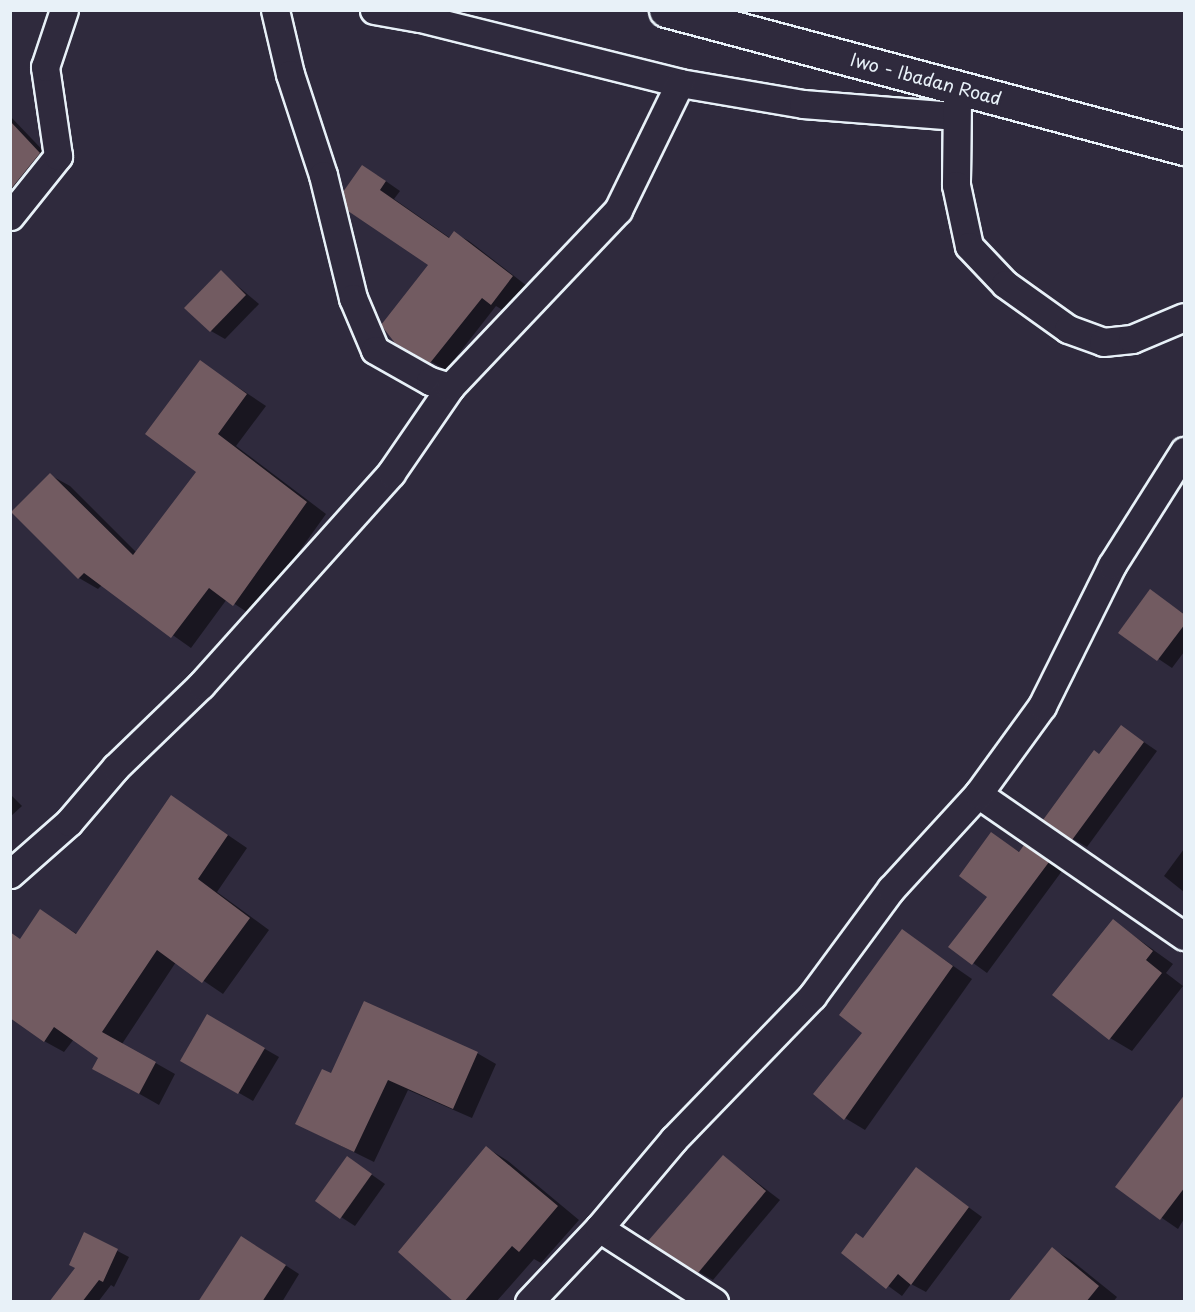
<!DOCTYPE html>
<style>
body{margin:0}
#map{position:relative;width:1195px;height:1312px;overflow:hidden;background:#2f2a3d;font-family:"Playpen Sans",sans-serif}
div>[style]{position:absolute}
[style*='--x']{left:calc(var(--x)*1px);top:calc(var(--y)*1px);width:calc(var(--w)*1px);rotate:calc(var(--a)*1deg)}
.shadow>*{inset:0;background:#0007}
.building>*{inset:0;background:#725b61}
.roads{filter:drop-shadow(2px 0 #e8f1f8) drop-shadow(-2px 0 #e8f1f8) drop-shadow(0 2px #e8f1f8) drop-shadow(0 -2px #e8f1f8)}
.street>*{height:27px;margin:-13.5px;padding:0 13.5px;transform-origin:13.5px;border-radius:13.5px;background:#2f2a3d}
.primary>*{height:33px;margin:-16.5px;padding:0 16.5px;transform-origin:16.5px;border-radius:16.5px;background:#2f2a3d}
span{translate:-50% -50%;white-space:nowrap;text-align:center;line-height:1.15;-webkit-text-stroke:4.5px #2f2a3d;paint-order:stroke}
.street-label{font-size:18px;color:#e8f1f8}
.frame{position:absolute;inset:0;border:12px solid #e8f1f8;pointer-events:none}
</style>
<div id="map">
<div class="shadow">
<i style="clip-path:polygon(10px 116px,53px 161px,10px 202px)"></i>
<i style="clip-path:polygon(377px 175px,400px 191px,394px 199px,450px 238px,454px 233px,469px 241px,527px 286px,506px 312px,496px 306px,446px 370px,396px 342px,431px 265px,349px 210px)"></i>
<i style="clip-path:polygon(221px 272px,259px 304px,225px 339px,211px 331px)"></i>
<i style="clip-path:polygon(200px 362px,266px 406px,236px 446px,326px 514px,253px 616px,227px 599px,191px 648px,102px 585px,98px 589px,79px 578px,50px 475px,70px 486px,137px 553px,198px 471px)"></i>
<i style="clip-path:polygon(1150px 591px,1184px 614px,1184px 652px,1172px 668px,1120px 633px)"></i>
<i style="clip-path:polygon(1122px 727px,1157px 751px,1087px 847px,1073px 839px,1100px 755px)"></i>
<i style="clip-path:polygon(10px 794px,22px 806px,10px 817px)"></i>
<i style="clip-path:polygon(172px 797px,247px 848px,217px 892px,269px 930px,223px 994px,176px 962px,122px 1044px,175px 1074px,159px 1105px,115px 1080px,100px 1058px,74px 1039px,64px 1052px,44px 1041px,10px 933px,21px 940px,40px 911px,77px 934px)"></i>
<i style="clip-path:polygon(991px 834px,1021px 853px,1039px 855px,1062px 871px,987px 973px,951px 947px,989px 897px)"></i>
<i style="clip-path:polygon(1184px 849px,1184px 892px,1164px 876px)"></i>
<i style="clip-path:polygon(1113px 921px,1173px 964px,1166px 973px,1183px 986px,1132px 1051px,1110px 1038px)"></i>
<i style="clip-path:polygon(903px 931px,972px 979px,865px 1130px,845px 1118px,865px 1032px)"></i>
<i style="clip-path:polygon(207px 1016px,279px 1057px,253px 1101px,182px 1060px)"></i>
<i style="clip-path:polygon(477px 1053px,496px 1064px,472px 1118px,408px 1090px,374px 1162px,297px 1124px,332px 1076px)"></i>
<i style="clip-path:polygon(1184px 1112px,1184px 1219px,1178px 1229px,1117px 1187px)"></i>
<i style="clip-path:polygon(487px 1148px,508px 1161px,579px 1220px,541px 1263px,534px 1259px,496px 1302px,456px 1302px)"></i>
<i style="clip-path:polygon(724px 1157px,780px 1200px,713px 1280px,699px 1272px)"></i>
<i style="clip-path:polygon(348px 1158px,385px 1184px,355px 1226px,341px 1217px)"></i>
<i style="clip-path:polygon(916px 1169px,982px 1217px,926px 1292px,911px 1284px,902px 1296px,843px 1253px,864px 1239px)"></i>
<i style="clip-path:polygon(85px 1234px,129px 1257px,114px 1287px,111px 1285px,98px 1302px,53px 1302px,77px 1268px)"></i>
<i style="clip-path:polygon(256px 1246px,299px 1274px,282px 1302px,210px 1302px)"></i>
<i style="clip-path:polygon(1052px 1249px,1071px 1260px,1117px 1297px,1113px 1302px,1010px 1302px)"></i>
</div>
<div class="building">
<i style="clip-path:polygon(10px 121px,40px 153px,10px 190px)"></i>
<i style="clip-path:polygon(362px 165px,386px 181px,380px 190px,449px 238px,454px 231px,513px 276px,491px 305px,482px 298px,430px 363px,395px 343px,381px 325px,428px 265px,348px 211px,343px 192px)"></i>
<i style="clip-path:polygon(221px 270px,246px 295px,210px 332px,184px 308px)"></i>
<i style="clip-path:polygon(200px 360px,247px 394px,218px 434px,307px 502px,233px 606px,209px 588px,171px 638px,84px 573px,78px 579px,11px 512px,50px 473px,133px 555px,196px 472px,145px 434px)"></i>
<i style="clip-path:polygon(1150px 589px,1185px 615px,1185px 624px,1157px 661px,1118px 633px)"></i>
<i style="clip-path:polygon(1121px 725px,1144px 742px,1072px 840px,1043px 820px,1094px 750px,1099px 754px)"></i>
<i style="clip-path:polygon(171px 795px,228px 835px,198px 879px,250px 918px,202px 983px,157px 950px,102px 1032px,156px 1062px,139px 1094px,92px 1069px,98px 1058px,54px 1027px,44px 1042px,10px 1018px,10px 932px,20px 939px,40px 909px,76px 934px)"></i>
<i style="clip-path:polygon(991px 832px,1019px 852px,1024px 845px,1049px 862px,972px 965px,948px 947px,987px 897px,959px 876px)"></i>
<i style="clip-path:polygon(1113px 919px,1153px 951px,1146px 960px,1162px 973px,1109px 1040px,1052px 995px)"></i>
<i style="clip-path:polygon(902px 929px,953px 966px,844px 1120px,813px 1094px,862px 1033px,839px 1015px)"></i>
<i style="clip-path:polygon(364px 1001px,478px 1052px,453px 1109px,388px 1080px,354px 1152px,295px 1124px,322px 1069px,331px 1073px)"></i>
<i style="clip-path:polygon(207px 1014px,265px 1048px,238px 1094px,180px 1061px)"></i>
<i style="clip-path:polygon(1185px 1094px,1185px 1187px,1160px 1220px,1115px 1187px)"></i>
<i style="clip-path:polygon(486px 1146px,558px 1206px,519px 1252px,512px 1246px,464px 1302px,454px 1302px,398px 1252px)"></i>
<i style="clip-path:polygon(723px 1155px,766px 1191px,698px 1273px,648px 1241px)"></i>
<i style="clip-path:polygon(347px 1156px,372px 1174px,340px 1219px,315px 1201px)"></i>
<i style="clip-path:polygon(916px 1167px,969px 1207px,911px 1285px,898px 1274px,886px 1289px,841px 1253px,856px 1233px,863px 1238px)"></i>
<i style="clip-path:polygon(84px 1232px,118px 1249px,103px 1282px,99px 1280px,82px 1302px,49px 1302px,75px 1268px,69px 1265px)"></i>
<i style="clip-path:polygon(241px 1236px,286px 1265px,262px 1302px,198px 1302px)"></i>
<i style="clip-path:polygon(1052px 1247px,1099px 1286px,1086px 1302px,1008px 1302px)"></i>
</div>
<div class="roads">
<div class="street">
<i style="--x:275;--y:10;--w:66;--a:76.8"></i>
<i style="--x:290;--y:74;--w:106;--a:71.9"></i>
<i style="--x:323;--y:175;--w:127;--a:76.3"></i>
<i style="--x:353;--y:298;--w:56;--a:67.1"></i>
<i style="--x:375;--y:350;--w:63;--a:29.4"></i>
<i style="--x:430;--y:381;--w:21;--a:17"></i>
<i style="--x:374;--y:10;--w:47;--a:9.9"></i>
<i style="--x:420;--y:18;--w:268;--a:14"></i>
<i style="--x:680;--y:83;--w:125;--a:9.7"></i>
<i style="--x:803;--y:104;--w:151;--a:4.5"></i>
<i style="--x:957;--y:100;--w:85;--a:90.7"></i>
<i style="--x:956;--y:185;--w:62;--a:78"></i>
<i style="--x:969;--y:246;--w:52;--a:46.5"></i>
<i style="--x:1005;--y:284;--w:77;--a:35.5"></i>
<i style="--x:1068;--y:329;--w:37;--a:20"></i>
<i style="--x:1103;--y:342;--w:29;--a:-6"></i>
<i style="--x:1132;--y:339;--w:56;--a:-22.9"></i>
<i style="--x:10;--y:216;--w:77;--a:-51.3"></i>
<i style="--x:58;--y:156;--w:90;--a:-98.3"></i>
<i style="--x:45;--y:67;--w:60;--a:-71.6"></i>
<i style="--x:978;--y:794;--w:250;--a:34.6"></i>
<i style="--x:10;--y:874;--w:79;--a:-41.4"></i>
<i style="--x:69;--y:822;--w:72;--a:-49.5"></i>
<i style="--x:116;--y:767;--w:118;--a:-44"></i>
<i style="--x:201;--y:685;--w:285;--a:-48.1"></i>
<i style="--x:391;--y:473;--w:104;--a:-55.5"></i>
<i style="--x:450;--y:387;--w:244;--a:-46.5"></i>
<i style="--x:618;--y:210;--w:141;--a:-64"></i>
<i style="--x:599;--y:1228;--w:137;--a:32.8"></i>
<i style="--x:529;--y:1302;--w:102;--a:-46.6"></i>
<i style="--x:599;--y:1228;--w:116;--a:-49.9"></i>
<i style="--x:674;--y:1139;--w:199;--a:-46"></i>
<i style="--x:812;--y:996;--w:133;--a:-53.6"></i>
<i style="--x:891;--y:889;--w:129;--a:-47.5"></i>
<i style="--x:978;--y:794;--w:109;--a:-54"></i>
<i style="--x:1042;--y:706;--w:157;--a:-63.6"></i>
<i style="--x:1112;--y:565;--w:135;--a:-57.7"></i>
</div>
<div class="primary">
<i style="--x:666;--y:10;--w:536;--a:14.92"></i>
</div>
</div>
<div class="street-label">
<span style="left:926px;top:79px;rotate:15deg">Iwo - Ibadan Road</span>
</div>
<div class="frame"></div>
</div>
